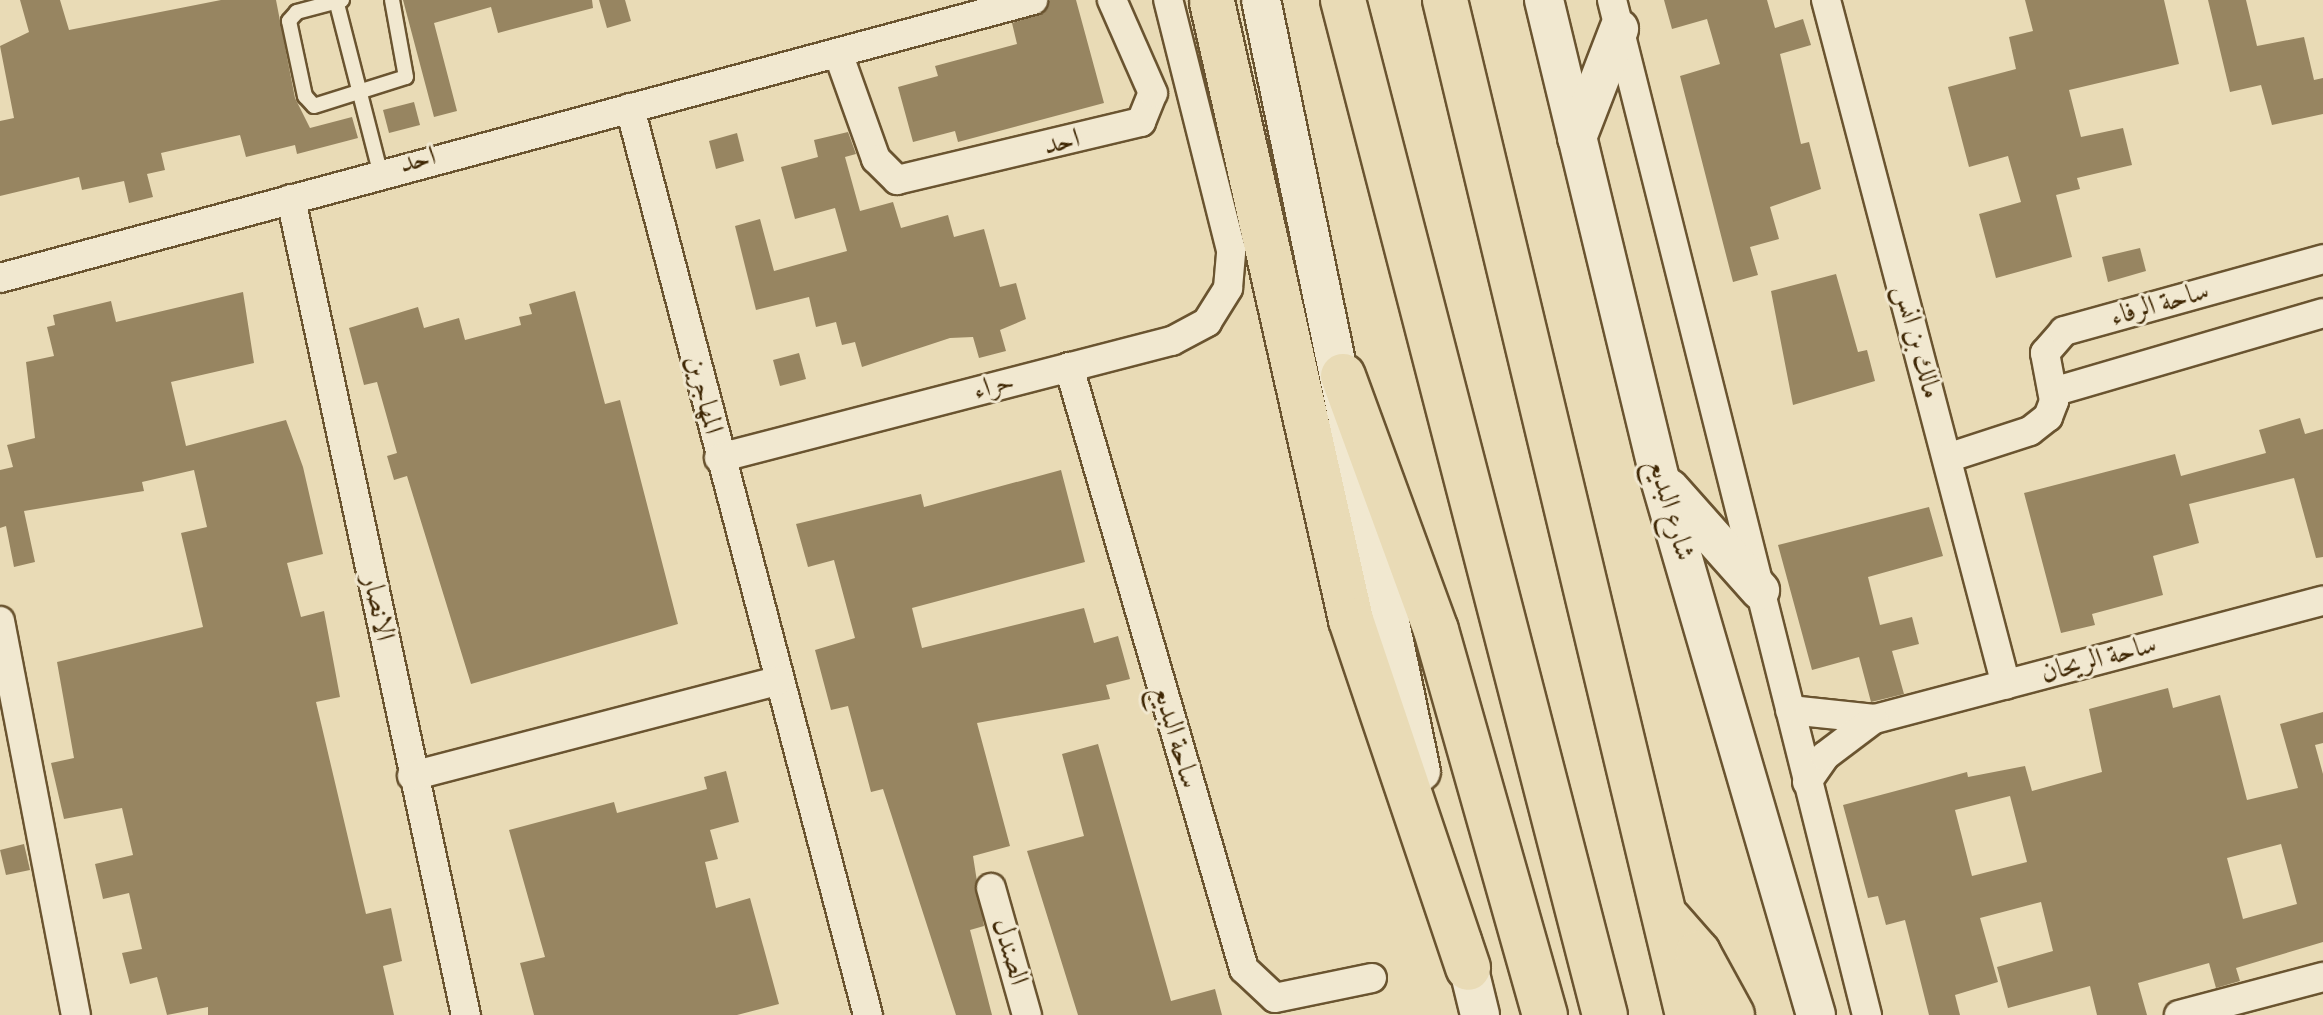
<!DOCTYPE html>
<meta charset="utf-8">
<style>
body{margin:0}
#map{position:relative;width:2323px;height:1015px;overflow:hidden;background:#e9dbb6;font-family:Vollkorn,Amiri,serif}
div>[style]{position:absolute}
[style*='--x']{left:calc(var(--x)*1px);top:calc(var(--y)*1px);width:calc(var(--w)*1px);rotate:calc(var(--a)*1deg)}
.building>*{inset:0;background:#978561}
.roads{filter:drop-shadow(2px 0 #6a5430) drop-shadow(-2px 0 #6a5430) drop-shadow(0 2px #6a5430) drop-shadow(0 -2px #6a5430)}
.lane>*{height:14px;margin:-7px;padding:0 7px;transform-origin:7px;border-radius:7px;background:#f1e8d0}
.street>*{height:28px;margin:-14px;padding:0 14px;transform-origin:14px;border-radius:14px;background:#f1e8d0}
.secondary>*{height:38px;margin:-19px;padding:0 19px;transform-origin:19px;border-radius:19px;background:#f1e8d0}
.highway>*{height:44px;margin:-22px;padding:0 22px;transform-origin:22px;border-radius:22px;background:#e9dbb6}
span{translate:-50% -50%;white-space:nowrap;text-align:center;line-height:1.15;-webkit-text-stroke:6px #f1e8d0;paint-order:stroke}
.street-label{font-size:28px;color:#3f2704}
</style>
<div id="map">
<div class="building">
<i style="clip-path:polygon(20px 0,60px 0,69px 30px,221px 0,276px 0,295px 98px,310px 128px,352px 117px,358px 138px,297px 154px,295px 145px,246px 157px,240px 135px,161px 153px,165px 170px,147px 174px,153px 197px,129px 203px,124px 181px,82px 190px,79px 177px,0 196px,0 121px,14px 118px,0 46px,29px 32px)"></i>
<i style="clip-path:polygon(403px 0,592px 0,593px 8px,498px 33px,491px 7px,434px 23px,457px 111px,434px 117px)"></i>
<i style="clip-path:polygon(599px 0,625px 0,631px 21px,607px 28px)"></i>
<i style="clip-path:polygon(1050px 0,1076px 0,1104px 103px,958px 142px,955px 131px,913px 142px,898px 87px,938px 76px,935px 66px,1017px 44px,1012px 23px,1044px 12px)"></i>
<i style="clip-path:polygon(1664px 0,1767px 0,1775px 28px,1803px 19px,1811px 45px,1780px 54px,1801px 144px,1809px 142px,1821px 189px,1770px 207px,1779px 239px,1750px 247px,1758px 275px,1733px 282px,1680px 76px,1720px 64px,1707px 19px,1672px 29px)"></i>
<i style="clip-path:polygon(2025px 0,2164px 0,2179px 64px,2069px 90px,2081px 137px,2123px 128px,2132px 165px,2077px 178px,2080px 189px,2056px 195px,2072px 257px,1996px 278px,1979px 214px,2021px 202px,2008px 156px,1969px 167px,1948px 87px,2016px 69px,2009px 37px,2033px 31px)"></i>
<i style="clip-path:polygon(2208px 0,2246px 0,2257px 46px,2304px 37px,2314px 80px,2323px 78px,2323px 114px,2272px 125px,2261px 85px,2230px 92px)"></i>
<i style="clip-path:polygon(414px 102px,420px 125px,389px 133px,383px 110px)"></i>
<i style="clip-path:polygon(848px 132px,856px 154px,845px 157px,860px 211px,893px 202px,901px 228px,948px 215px,954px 237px,984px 229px,1000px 287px,1016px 283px,1026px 319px,1000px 330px,1006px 351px,979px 358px,973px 337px,950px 338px,862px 367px,855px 342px,842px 345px,836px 322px,816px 327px,809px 297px,756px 310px,735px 226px,760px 219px,774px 271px,847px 251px,835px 208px,795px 219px,781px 167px,818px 157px,814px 140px)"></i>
<i style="clip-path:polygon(737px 133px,744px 161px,716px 169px,709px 141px)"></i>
<i style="clip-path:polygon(2140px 248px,2146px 271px,2108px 282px,2102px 257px)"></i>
<i style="clip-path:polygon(1836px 274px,1858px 352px,1867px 350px,1875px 381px,1793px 405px,1771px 291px)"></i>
<i style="clip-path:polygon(575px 291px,605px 404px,620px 400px,678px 624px,471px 684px,407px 476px,394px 480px,387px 456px,397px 453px,377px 382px,364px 385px,349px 328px,418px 307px,424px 328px,459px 318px,465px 340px,521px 325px,519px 317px,532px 314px,529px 304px)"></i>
<i style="clip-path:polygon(243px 292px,254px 363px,171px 382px,186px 446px,286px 420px,303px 467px,323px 554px,287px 563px,301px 617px,324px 611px,340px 697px,316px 702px,366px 914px,391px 908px,402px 961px,383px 966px,394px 1015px,208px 1015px,208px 1007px,167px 1015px,157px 977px,130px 984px,122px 953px,142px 949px,129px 893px,103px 899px,95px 864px,133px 855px,122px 808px,64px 819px,51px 763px,74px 758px,57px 662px,203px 627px,181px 533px,207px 527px,194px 470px,142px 482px,144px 491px,24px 511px,35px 562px,14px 567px,6px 526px,0 528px,0 470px,13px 467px,7px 445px,35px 438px,26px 362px,54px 356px,47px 327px,55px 325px,53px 315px,111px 301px,116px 322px)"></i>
<i style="clip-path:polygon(799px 353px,806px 379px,780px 386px,773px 360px)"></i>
<i style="clip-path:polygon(2300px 418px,2305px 434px,2323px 429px,2323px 557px,2316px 558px,2294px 478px,2189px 504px,2199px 543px,2153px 556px,2163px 595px,2092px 614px,2095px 625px,2061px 633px,2024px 493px,2175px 454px,2181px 476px,2266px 453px,2259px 430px)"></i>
<i style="clip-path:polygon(1061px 470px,1085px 562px,912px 608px,922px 648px,1084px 608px,1094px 643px,1118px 636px,1130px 679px,1106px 685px,1110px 699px,977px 723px,1010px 846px,973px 856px,984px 926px,970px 930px,992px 1015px,956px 1015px,883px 789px,871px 792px,848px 706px,831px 710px,815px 650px,855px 638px,834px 560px,808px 567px,796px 524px,921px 494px,924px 507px)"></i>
<i style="clip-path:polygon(1929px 507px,1943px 556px,1868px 577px,1880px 625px,1912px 617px,1919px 644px,1892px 651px,1904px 694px,1871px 702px,1859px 657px,1812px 670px,1778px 545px)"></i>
<i style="clip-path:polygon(evenodd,2168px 688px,2173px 708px,2220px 695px,2247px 800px,2298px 788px,2280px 724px,2323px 712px,2323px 743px,2315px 745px,2323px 774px,2323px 942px,2236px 968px,2240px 981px,2216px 988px,2209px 963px,2138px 983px,2147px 1015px,2097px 1015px,2090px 986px,2008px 1008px,1997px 967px,2053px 951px,2041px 902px,1980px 918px,1998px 982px,1955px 995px,1960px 1015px,1929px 1015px,1905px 920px,1886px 925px,1878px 896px,1868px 898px,1843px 805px,1967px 772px,1968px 777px,2025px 766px,2032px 791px,2102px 772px,2089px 709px,2168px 688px,2010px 796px,2027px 862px,1972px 876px,1955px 810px,2010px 796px,2168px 688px,2281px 844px,2297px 904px,2243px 919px,2227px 858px,2281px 844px)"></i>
<i style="clip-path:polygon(1098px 744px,1171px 1001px,1215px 989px,1222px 1015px,1078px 1015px,1027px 851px,1084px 836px,1062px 754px)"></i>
<i style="clip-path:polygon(726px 771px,739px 822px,710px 830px,718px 859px,705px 862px,716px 908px,750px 898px,779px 1004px,737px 1015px,534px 1015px,520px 963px,545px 957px,509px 830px,614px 802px,617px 813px,707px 789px,704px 777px)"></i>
<i style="clip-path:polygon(24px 844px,30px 870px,6px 875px,0 850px)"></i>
</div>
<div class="roads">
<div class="lane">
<i style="--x:336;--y:0;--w:177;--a:75.6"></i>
<i style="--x:342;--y:0;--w:47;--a:165.1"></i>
<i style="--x:297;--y:12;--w:12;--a:132"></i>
<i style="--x:289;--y:21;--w:77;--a:78"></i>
<i style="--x:305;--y:96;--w:13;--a:48"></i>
<i style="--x:314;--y:106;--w:96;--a:-17.5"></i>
<i style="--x:406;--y:77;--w:78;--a:-100.3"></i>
</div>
<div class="street">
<i style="--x:1612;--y:0;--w:1047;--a:75.9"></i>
<i style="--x:1826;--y:0;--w:708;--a:75.28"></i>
<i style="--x:838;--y:53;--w:113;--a:70.3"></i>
<i style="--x:876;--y:159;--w:30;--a:45"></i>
<i style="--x:897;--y:180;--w:251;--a:-13.4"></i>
<i style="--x:1141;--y:122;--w:31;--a:-68"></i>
<i style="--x:1153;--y:93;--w:102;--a:-113.8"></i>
<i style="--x:630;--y:108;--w:938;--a:75.3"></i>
<i style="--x:291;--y:199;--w:835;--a:77.9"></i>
<i style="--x:0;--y:278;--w:1070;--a:-15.06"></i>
<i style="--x:1069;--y:367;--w:627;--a:73.79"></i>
<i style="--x:1244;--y:969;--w:42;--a:43.1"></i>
<i style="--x:1275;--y:998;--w:99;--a:-11.7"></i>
<i style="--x:2053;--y:392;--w:281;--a:-16.3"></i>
<i style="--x:719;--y:458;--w:468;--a:-14.5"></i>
<i style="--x:1172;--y:341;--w:40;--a:-28"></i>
<i style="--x:1207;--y:322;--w:40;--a:-58"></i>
<i style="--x:1228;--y:288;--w:38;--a:-85"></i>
<i style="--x:1231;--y:250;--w:258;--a:-104.1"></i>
<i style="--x:1947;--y:458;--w:87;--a:-18"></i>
<i style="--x:2030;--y:431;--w:23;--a:-38"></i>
<i style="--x:2048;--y:417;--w:17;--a:-69"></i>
<i style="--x:2054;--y:401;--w:49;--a:-100.6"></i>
<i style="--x:2045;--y:353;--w:29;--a:-49"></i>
<i style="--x:2064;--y:331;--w:269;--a:-15.5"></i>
<i style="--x:0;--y:621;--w:401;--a:79.1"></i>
<i style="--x:1790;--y:710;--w:85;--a:6"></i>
<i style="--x:1875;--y:719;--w:463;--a:-14.8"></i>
<i style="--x:412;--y:776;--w:377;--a:-14.6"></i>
<i style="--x:1807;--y:782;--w:32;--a:-55"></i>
<i style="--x:1825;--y:756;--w:61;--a:-37.1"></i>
<i style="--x:991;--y:888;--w:132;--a:74.2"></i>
<i style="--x:2179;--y:1015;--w:149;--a:-14.8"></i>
</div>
<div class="secondary">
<i style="--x:1261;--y:0;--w:788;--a:78.29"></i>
<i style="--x:1544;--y:0;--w:490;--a:76.4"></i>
<i style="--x:1659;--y:476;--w:561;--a:73.76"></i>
<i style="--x:1577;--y:138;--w:117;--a:-68.9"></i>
<i style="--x:1669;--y:488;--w:137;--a:48.3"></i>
<i style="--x:1462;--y:941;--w:76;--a:76.3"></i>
</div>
<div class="highway">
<i style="--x:1343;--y:0;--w:1048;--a:75.53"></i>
<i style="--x:1445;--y:0;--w:1044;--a:76.54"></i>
<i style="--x:1212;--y:2;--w:633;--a:77.32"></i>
<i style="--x:1351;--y:620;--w:367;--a:71.4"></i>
<i style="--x:1343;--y:376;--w:270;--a:69.9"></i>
<i style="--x:1436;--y:630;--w:400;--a:74.2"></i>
<i style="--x:1670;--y:921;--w:43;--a:48.8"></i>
<i style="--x:1698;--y:953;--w:71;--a:61.3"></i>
</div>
</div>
<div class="street-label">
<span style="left:1062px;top:143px;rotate:-13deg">احد</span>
<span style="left:418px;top:161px;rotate:-14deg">احد</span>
<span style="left:2160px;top:305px;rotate:-16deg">ساحة الرفاء</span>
<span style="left:1916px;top:342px;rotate:75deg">مالك بن انس</span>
<span style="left:994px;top:387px;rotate:-15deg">حراء</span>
<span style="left:703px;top:395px;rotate:76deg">المهاجرين</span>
<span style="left:1670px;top:510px;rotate:74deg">شارع البديع</span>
<span style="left:377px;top:608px;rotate:78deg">الانصار</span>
<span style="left:2099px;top:660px;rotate:-15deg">ساحة الريحان</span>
<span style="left:1175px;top:737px;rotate:74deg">ساحة البديع</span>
<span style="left:1009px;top:952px;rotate:74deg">الصندل</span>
</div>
</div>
